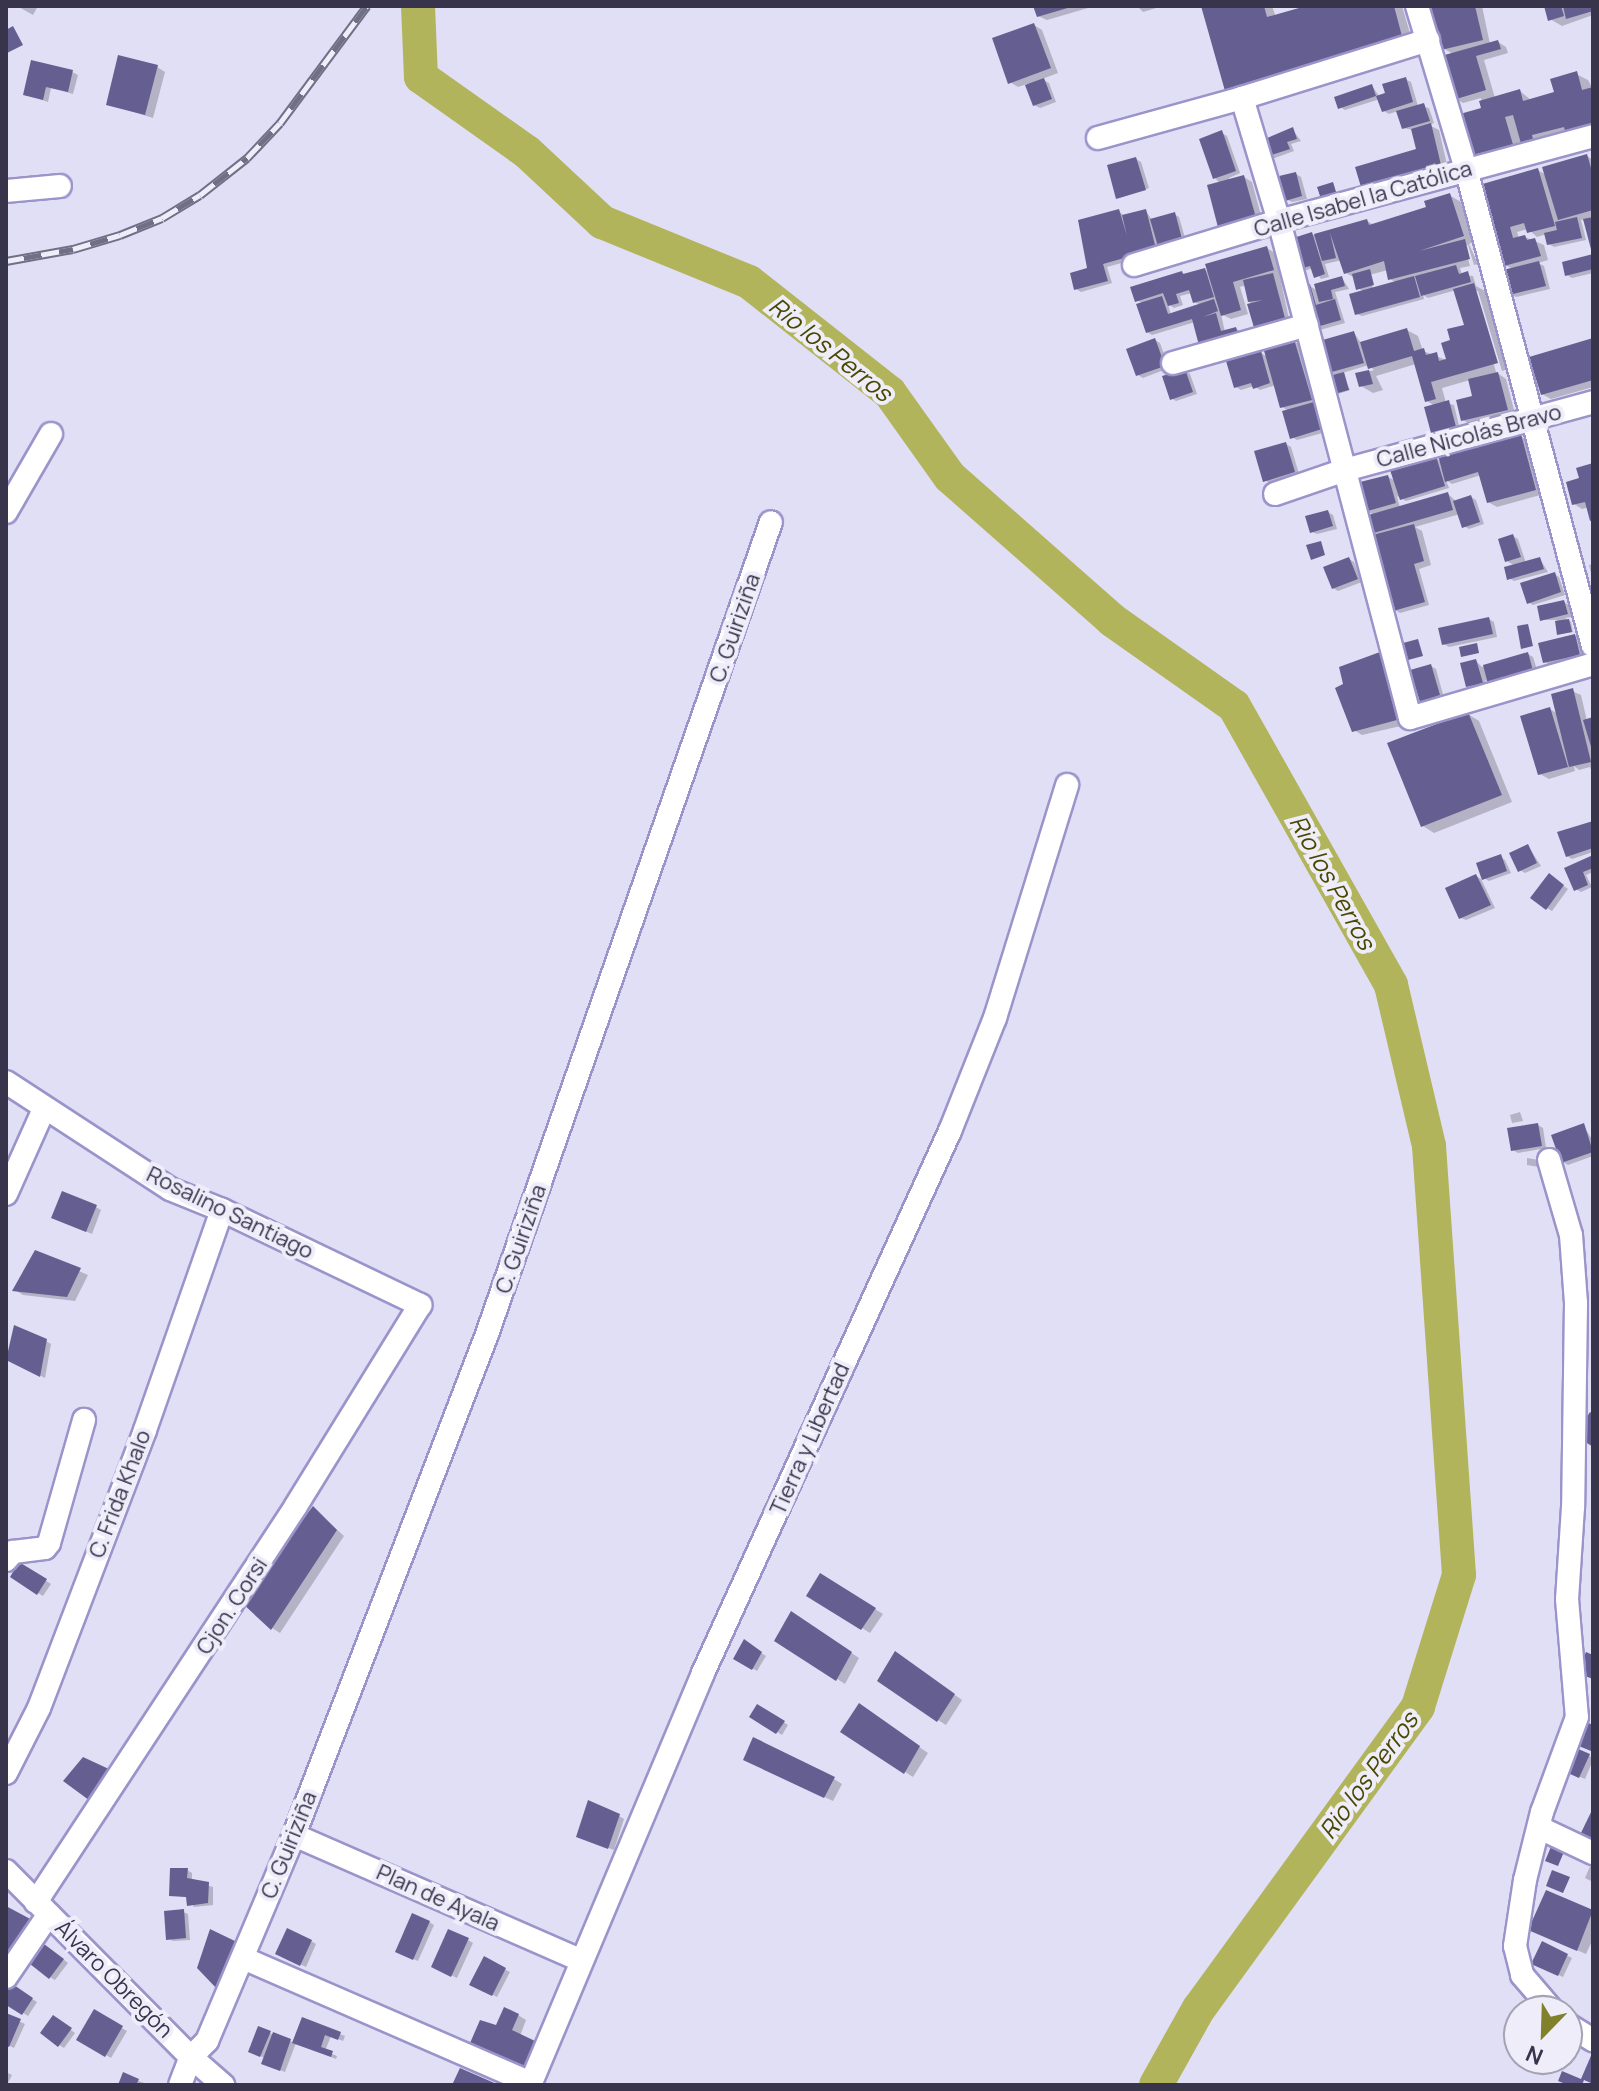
<!DOCTYPE html>
<meta charset="utf-8">
<style>
body{margin:0}
#map{position:relative;width:1599px;height:2091px;overflow:hidden;background:#e1dff6;font-family:Manrope,sans-serif}
div>[style]{position:absolute}
[style*='--x']{left:calc(var(--x)*1px);top:calc(var(--y)*1px);width:calc(var(--w)*1px);rotate:calc(var(--a)*1deg)}
.shadow>*{inset:0;background:#0003}
.river>*{height:34px;margin:-17px;padding:0 17px;transform-origin:17px;border-radius:17px;background:#b2b45c}
.building>*{inset:0;background:#655e90}
.roads{filter:drop-shadow(2px 0 #9b94ca) drop-shadow(-2px 0 #9b94ca) drop-shadow(0 2px #9b94ca) drop-shadow(0 -2px #9b94ca)}
.minor>*{height:22px;margin:-11px;padding:0 11px;transform-origin:11px;border-radius:11px;background:#fff}
.rail>*{height:9px;margin-top:-4.5px;transform-origin:0;background:repeating-linear-gradient(90deg,#eeedf9 0 18px,#716f86 0 36px);box-sizing:border-box;border-block:2px solid #716f86}
span{translate:-50% -50%;white-space:nowrap;text-align:center;line-height:1.15;-webkit-text-stroke:8px #eeedf9;paint-order:stroke}
.street-label{font-size:22px;color:#37344b}
.water-label{font-size:24px;color:#484800;font-style:italic}
.frame{position:absolute;inset:0;border:8px solid #37344b;pointer-events:none}
.north{position:absolute;left:1503px;top:1995px;width:80px;height:80px;box-sizing:border-box;background:#eeedf9;border:2px solid #a5a3b3;border-radius:50%;rotate:203deg;font-size:22px;font-weight:700;line-height:32px;text-align:center;color:#37344b}
.north::after{content:'';display:block;margin:auto;width:28px;height:36px;background:#81812b;clip-path:polygon(50% 0,100% 100%,50% 72%,0 100%)}
</style>
<div id="map">
<div class="shadow">
<i style="clip-path:polygon(17px 6px,38px 6px,33px 15px)"></i>
<i style="clip-path:polygon(1035px 6px,1095px 6px,1047px 20px,1038px 16px)"></i>
<i style="clip-path:polygon(1137px 6px,1163px 6px,1143px 12px)"></i>
<i style="clip-path:polygon(1203px 6px,1272px 6px,1276px 17px,1314px 6px,1402px 6px,1414px 47px,1239px 96px,1227px 89px)"></i>
<i style="clip-path:polygon(1433px 6px,1482px 6px,1490px 44px,1498px 42px,1506px 47px,1508px 53px,1484px 60px,1495px 98px,1520px 91px,1532px 101px,1557px 94px,1576px 74px,1588px 80px,1593px 89px,1593px 137px,1486px 165px,1481px 98px,1463px 103px,1455px 98px,1453px 54px,1443px 48px)"></i>
<i style="clip-path:polygon(1546px 6px,1593px 6px,1593px 15px,1562px 26px,1550px 19px)"></i>
<i style="clip-path:polygon(1034px 25px,1042px 30px,1058px 73px,1042px 79px,1049px 83px,1056px 102px,1040px 108px,1034px 105px,1027px 84px,1018px 87px,1010px 82px)"></i>
<i style="clip-path:polygon(157px 67px,165px 72px,153px 118px,108px 104px)"></i>
<i style="clip-path:polygon(72px 72px,78px 75px,73px 94px,51px 88px,48px 102px,25px 94px)"></i>
<i style="clip-path:polygon(1405px 79px,1411px 82px,1418px 106px,1429px 108px,1434px 123px,1429px 125px,1439px 130px,1448px 169px,1371px 191px,1363px 186px,1419px 151px,1413px 130px,1403px 128px,1398px 111px,1389px 114px,1384px 111px,1380px 99px,1345px 110px,1340px 107px,1372px 86px,1380px 97px)"></i>
<i style="clip-path:polygon(1293px 130px,1301px 141px,1291px 144px,1294px 151px,1272px 159px,1267px 156px)"></i>
<i style="clip-path:polygon(1222px 133px,1227px 136px,1240px 173px,1229px 178px,1230px 181px,1244px 177px,1252px 182px,1265px 230px,1215px 178px)"></i>
<i style="clip-path:polygon(1587px 156px,1593px 160px,1593px 249px,1585px 219px,1581px 220px,1586px 240px,1554px 247px,1549px 244px,1547px 234px,1537px 237px,1528px 229px,1517px 232px,1519px 238px,1525px 237px,1544px 245px,1548px 260px,1538px 263px,1544px 266px,1550px 289px,1516px 297px,1511px 294px,1513px 269px,1505px 265px,1482px 186px,1537px 170px,1547px 175px)"></i>
<i style="clip-path:polygon(1136px 159px,1141px 162px,1149px 188px,1119px 198px)"></i>
<i style="clip-path:polygon(1296px 174px,1301px 177px,1307px 199px,1292px 202px,1286px 199px)"></i>
<i style="clip-path:polygon(evenodd,1449px 195px,1461px 202px,1474px 242px,1469px 244px,1478px 264px,1474px 265px,1468px 245px,1464px 245px,1470px 266px,1460px 268px,1462px 275px,1473px 276px,1476px 286px,1485px 291px,1508px 369px,1502px 371px,1478px 291px,1474px 291px,1496px 372px,1506px 379px,1515px 414px,1471px 425px,1463px 420px,1474px 398px,1470px 380px,1442px 388px,1446px 403px,1454px 405px,1460px 430px,1438px 435px,1433px 432px,1435px 406px,1427px 401px,1416px 364px,1376px 376px,1383px 390px,1373px 393px,1361px 386px,1358px 375px,1374px 370px,1369px 365px,1342px 373px,1350px 390px,1338px 394px,1337px 376px,1330px 372px,1354px 333px,1361px 343px,1407px 330px,1418px 336px,1423px 351px,1449px 361px,1453px 342px,1466px 326px,1456px 290px,1428px 298px,1423px 295px,1424px 299px,1362px 316px,1357px 314px,1364px 292px,1358px 288px,1355px 278px,1346px 273px,1342px 260px,1325px 264px,1329px 277px,1321px 279px,1313px 268px,1304px 271px,1299px 268px,1312px 235px,1333px 235px,1331px 230px,1367px 221px,1374px 225px,1428px 208px,1449px 195px,1388px 270px,1390px 279px,1397px 283px,1375px 295px,1369px 275px,1388px 270px)"></i>
<i style="clip-path:polygon(1119px 211px,1125px 217px,1146px 211px,1152px 220px,1174px 214px,1179px 217px,1187px 245px,1107px 267px,1112px 283px,1081px 292px,1076px 289px,1090px 270px)"></i>
<i style="clip-path:polygon(evenodd,1267px 248px,1275px 253px,1290px 324px,1256px 329px,1246px 285px,1240px 287px,1248px 314px,1231px 319px,1221px 314px,1225px 332px,1236px 329px,1241px 332px,1245px 344px,1195px 322px,1152px 335px,1147px 332px,1143px 304px,1137px 300px,1182px 273px,1187px 275px,1205px 270px,1210px 273px,1267px 248px,1192px 293px,1194px 302px,1201px 305px,1171px 315px,1168px 304px,1174px 308px,1183px 305px,1180px 296px,1192px 293px)"></i>
<i style="clip-path:polygon(1593px 256px,1593px 273px,1572px 278px,1567px 275px)"></i>
<i style="clip-path:polygon(1342px 278px,1349px 289px,1335px 292px,1345px 323px,1320px 330px,1314px 327px,1310px 286px,1318px 291px)"></i>
<i style="clip-path:polygon(1155px 340px,1160px 343px,1169px 368px,1143px 378px,1138px 375px)"></i>
<i style="clip-path:polygon(1293px 341px,1299px 344px,1316px 402px,1312px 403px,1319px 407px,1326px 432px,1297px 440px,1292px 437px,1289px 411px,1282px 407px,1276px 385px,1260px 390px,1254px 386px,1241px 390px,1236px 387px,1261px 353px,1268px 357px)"></i>
<i style="clip-path:polygon(1593px 341px,1593px 387px,1551px 399px,1542px 394px)"></i>
<i style="clip-path:polygon(1185px 371px,1190px 374px,1197px 394px,1176px 401px,1171px 398px)"></i>
<i style="clip-path:polygon(1520px 436px,1529px 441px,1544px 494px,1497px 507px,1488px 502px,1481px 475px,1452px 484px,1446px 480px,1449px 488px,1406px 501px,1397px 496px,1400px 508px,1448px 494px,1457px 502px,1471px 497px,1476px 500px,1484px 524px,1469px 529px,1464px 526px,1460px 514px,1415px 527px,1422px 531px,1431px 565px,1419px 569px,1429px 605px,1400px 613px,1395px 610px,1378px 536px,1371px 532px,1374px 515px,1365px 510px,1388px 477px,1396px 481px,1436px 458px,1442px 462px)"></i>
<i style="clip-path:polygon(1286px 444px,1291px 447px,1299px 474px,1270px 483px,1265px 480px)"></i>
<i style="clip-path:polygon(1593px 465px,1593px 520px,1589px 507px,1582px 509px,1574px 504px,1582px 480px)"></i>
<i style="clip-path:polygon(1328px 512px,1333px 515px,1337px 529px,1317px 534px,1312px 532px)"></i>
<i style="clip-path:polygon(1513px 536px,1518px 539px,1526px 563px,1540px 559px,1548px 572px,1514px 581px,1509px 578px,1515px 566px,1507px 561px)"></i>
<i style="clip-path:polygon(1349px 559px,1354px 562px,1362px 582px,1338px 591px,1333px 588px)"></i>
<i style="clip-path:polygon(1593px 564px,1593px 581px,1589px 565px)"></i>
<i style="clip-path:polygon(1554px 574px,1559px 577px,1565px 595px,1533px 605px,1528px 602px)"></i>
<i style="clip-path:polygon(1564px 602px,1569px 605px,1572px 617px,1565px 618px,1571px 622px,1573px 632px,1561px 634px,1557px 620px,1542px 620px)"></i>
<i style="clip-path:polygon(1489px 619px,1494px 622px,1497px 637px,1449px 647px,1444px 644px)"></i>
<i style="clip-path:polygon(1575px 636px,1580px 639px,1584px 657px,1550px 665px,1545px 662px)"></i>
<i style="clip-path:polygon(1380px 654px,1388px 659px,1405px 725px,1362px 735px,1354px 730px)"></i>
<i style="clip-path:polygon(1528px 654px,1533px 657px,1538px 673px,1495px 685px,1485px 680px,1487px 685px,1473px 689px,1468px 686px,1476px 661px,1482px 667px)"></i>
<i style="clip-path:polygon(1431px 666px,1436px 669px,1444px 698px,1427px 703px,1422px 700px)"></i>
<i style="clip-path:polygon(1572px 691px,1581px 695px,1587px 721px,1593px 719px,1593px 775px,1590px 767px,1579px 770px,1574px 766px,1575px 771px,1549px 779px,1540px 774px,1550px 709px,1558px 714px)"></i>
<i style="clip-path:polygon(1468px 714px,1479px 721px,1512px 802px,1434px 833px,1423px 826px)"></i>
<i style="clip-path:polygon(1593px 823px,1593px 852px,1572px 859px,1567px 856px)"></i>
<i style="clip-path:polygon(1528px 846px,1541px 866px,1525px 873px,1520px 870px)"></i>
<i style="clip-path:polygon(1500px 857px,1505px 860px,1511px 873px,1489px 881px,1484px 878px)"></i>
<i style="clip-path:polygon(1593px 857px,1593px 872px,1586px 875px,1592px 887px,1581px 892px,1576px 889px,1567px 869px)"></i>
<i style="clip-path:polygon(1476px 876px,1481px 879px,1495px 908px,1466px 920px,1461px 918px)"></i>
<i style="clip-path:polygon(1554px 879px,1568px 889px,1552px 911px,1547px 908px)"></i>
<i style="clip-path:polygon(1520px 1112px,1523px 1121px,1512px 1123px,1510px 1115px)"></i>
<i style="clip-path:polygon(1538px 1125px,1543px 1128px,1546px 1148px,1518px 1153px,1513px 1150px)"></i>
<i style="clip-path:polygon(1583px 1125px,1593px 1141px,1593px 1156px,1568px 1165px,1563px 1162px)"></i>
<i style="clip-path:polygon(1527px 1158px,1539px 1160px,1539px 1167px,1527px 1165px)"></i>
<i style="clip-path:polygon(96px 1207px,101px 1210px,92px 1234px,59px 1220px)"></i>
<i style="clip-path:polygon(35px 1252px,88px 1275px,75px 1301px,23px 1295px,15px 1290px)"></i>
<i style="clip-path:polygon(46px 1341px,51px 1344px,45px 1378px,8px 1359px)"></i>
<i style="clip-path:polygon(314px 1509px,344px 1536px,280px 1633px,272px 1628px)"></i>
<i style="clip-path:polygon(20px 1564px,51px 1584px,43px 1596px,12px 1577px)"></i>
<i style="clip-path:polygon(821px 1575px,883px 1614px,870px 1633px,809px 1595px)"></i>
<i style="clip-path:polygon(799px 1618px,859px 1658px,845px 1684px,776px 1640px)"></i>
<i style="clip-path:polygon(744px 1642px,766px 1656px,757px 1671px,736px 1658px)"></i>
<i style="clip-path:polygon(903px 1659px,962px 1700px,946px 1725px,938px 1720px)"></i>
<i style="clip-path:polygon(758px 1706px,788px 1725px,782px 1735px,752px 1716px)"></i>
<i style="clip-path:polygon(867px 1711px,928px 1753px,913px 1777px,842px 1731px)"></i>
<i style="clip-path:polygon(1589px 1755px,1593px 1760px,1585px 1779px,1568px 1772px)"></i>
<i style="clip-path:polygon(754px 1764px,834px 1779px,842px 1784px,833px 1801px)"></i>
<i style="clip-path:polygon(619px 1816px,624px 1819px,614px 1850px,583px 1839px)"></i>
<i style="clip-path:polygon(1591px 1864px,1593px 1864px,1593px 1882px,1585px 1878px)"></i>
<i style="clip-path:polygon(187px 1870px,192px 1873px,192px 1881px,213px 1887px,213px 1905px,194px 1907px,189px 1898px,171px 1894px)"></i>
<i style="clip-path:polygon(1547px 1893px,1593px 1913px,1593px 1939px,1586px 1954px,1539px 1934px)"></i>
<i style="clip-path:polygon(183px 1912px,188px 1914px,190px 1940px,173px 1941px,168px 1938px)"></i>
<i style="clip-path:polygon(429px 1922px,434px 1925px,418px 1961px,402px 1954px)"></i>
<i style="clip-path:polygon(468px 1940px,473px 1943px,457px 1978px,438px 1969px)"></i>
<i style="clip-path:polygon(311px 1941px,316px 1944px,306px 1967px,282px 1956px)"></i>
<i style="clip-path:polygon(1543px 1944px,1572px 1958px,1563px 1977px,1539px 1966px)"></i>
<i style="clip-path:polygon(46px 1946px,68px 1963px,55px 1980px,50px 1977px)"></i>
<i style="clip-path:polygon(485px 1959px,510px 1972px,497px 1997px,472px 1984px)"></i>
<i style="clip-path:polygon(12px 1986px,37px 2002px,28px 2016px,6px 2002px)"></i>
<i style="clip-path:polygon(94px 2012px,127px 2031px,111px 2058px,79px 2039px)"></i>
<i style="clip-path:polygon(6px 2015px,25px 2024px,14px 2048px,6px 2044px)"></i>
<i style="clip-path:polygon(518px 2015px,526px 2020px,520px 2036px,542px 2047px,529px 2077px,497px 2027px)"></i>
<i style="clip-path:polygon(303px 2020px,345px 2036px,343px 2041px,331px 2036px,325px 2051px,337px 2056px,336px 2059px,296px 2043px,285px 2072px,269px 2066px,265px 2058px,255px 2054px,259px 2029px,295px 2043px)"></i>
<i style="clip-path:polygon(59px 2021px,75px 2033px,64px 2048px,59px 2045px)"></i>
<i style="clip-path:polygon(6px 2072px,12px 2075px,7px 2085px,6px 2085px)"></i>
<i style="clip-path:polygon(124px 2074px,141px 2082px,151px 2085px,120px 2085px)"></i>
</div>
<div class="river">
<i style="--x:418;--y:6;--w:71;--a:87.6"></i>
<i style="--x:421;--y:77;--w:130;--a:35.3"></i>
<i style="--x:527;--y:152;--w:103;--a:43"></i>
<i style="--x:602;--y:222;--w:159;--a:22.2"></i>
<i style="--x:749;--y:282;--w:179;--a:38.2"></i>
<i style="--x:890;--y:393;--w:103;--a:54.5"></i>
<i style="--x:950;--y:477;--w:216;--a:41.4"></i>
<i style="--x:1112;--y:620;--w:149;--a:35.2"></i>
<i style="--x:1234;--y:706;--w:320;--a:60.6"></i>
<i style="--x:1391;--y:985;--w:165;--a:76.7"></i>
<i style="--x:1429;--y:1146;--w:430;--a:86"></i>
<i style="--x:1459;--y:1575;--w:138;--a:107.3"></i>
<i style="--x:1418;--y:1707;--w:372;--a:126"></i>
<i style="--x:1199;--y:2008;--w:88;--a:119.2"></i>
</div>
<div class="building">
<i style="clip-path:polygon(1033px 6px,1071px 6px,1071px 7px,1037px 17px)"></i>
<i style="clip-path:polygon(1201px 6px,1264px 6px,1267px 17px,1306px 6px,1394px 6px,1403px 40px,1225px 91px)"></i>
<i style="clip-path:polygon(1431px 6px,1475px 6px,1483px 40px,1441px 50px)"></i>
<i style="clip-path:polygon(1544px 6px,1561px 6px,1564px 16px,1548px 21px)"></i>
<i style="clip-path:polygon(1563px 6px,1593px 6px,1593px 11px,1566px 19px)"></i>
<i style="clip-path:polygon(1034px 23px,1051px 68px,1008px 84px,992px 38px)"></i>
<i style="clip-path:polygon(13px 26px,23px 45px,7px 53px,6px 30px)"></i>
<i style="clip-path:polygon(1498px 40px,1501px 49px,1476px 56px,1486px 90px,1453px 100px,1441px 56px)"></i>
<i style="clip-path:polygon(118px 55px,158px 65px,145px 115px,106px 105px)"></i>
<i style="clip-path:polygon(31px 60px,73px 70px,68px 92px,46px 87px,43px 100px,23px 95px)"></i>
<i style="clip-path:polygon(1577px 71px,1582px 90px,1593px 87px,1593px 128px,1576px 133px,1575px 128px,1565px 131px,1564px 127px,1532px 135px,1534px 144px,1522px 147px,1513px 115px,1505px 117px,1514px 148px,1473px 159px,1460px 114px,1481px 108px,1479px 101px,1520px 89px,1523px 101px,1554px 92px,1550px 79px)"></i>
<i style="clip-path:polygon(1406px 77px,1413px 102px,1382px 112px,1376px 96px,1385px 93px,1382px 84px)"></i>
<i style="clip-path:polygon(1044px 78px,1052px 99px,1033px 106px,1025px 85px)"></i>
<i style="clip-path:polygon(1372px 84px,1376px 96px,1338px 109px,1334px 97px)"></i>
<i style="clip-path:polygon(1424px 103px,1430px 121px,1402px 129px,1396px 111px)"></i>
<i style="clip-path:polygon(1431px 123px,1441px 165px,1361px 187px,1355px 167px,1416px 149px,1411px 129px)"></i>
<i style="clip-path:polygon(1293px 127px,1297px 139px,1287px 142px,1290px 149px,1265px 157px,1260px 141px)"></i>
<i style="clip-path:polygon(1222px 130px,1236px 171px,1213px 179px,1199px 139px)"></i>
<i style="clip-path:polygon(1587px 154px,1593px 175px,1593px 210px,1558px 220px,1542px 167px)"></i>
<i style="clip-path:polygon(1136px 157px,1146px 190px,1116px 199px,1107px 165px)"></i>
<i style="clip-path:polygon(1538px 168px,1555px 226px,1527px 233px,1524px 223px,1510px 227px,1513px 238px,1525px 235px,1527px 240px,1535px 238px,1541px 256px,1504px 266px,1479px 185px)"></i>
<i style="clip-path:polygon(1296px 172px,1302px 196px,1285px 201px,1279px 176px)"></i>
<i style="clip-path:polygon(1244px 175px,1258px 225px,1220px 235px,1207px 185px)"></i>
<i style="clip-path:polygon(1333px 182px,1337px 195px,1321px 199px,1317px 187px)"></i>
<i style="clip-path:polygon(1450px 193px,1464px 236px,1419px 251px,1465px 239px,1470px 259px,1388px 280px,1384px 261px,1344px 274px,1330px 233px,1336px 258px,1322px 261px,1314px 234px,1367px 219px,1369px 225px,1426px 207px,1424px 201px)"></i>
<i style="clip-path:polygon(1119px 209px,1127px 236px,1122px 215px,1146px 209px,1156px 249px,1103px 264px,1108px 281px,1074px 290px,1070px 273px,1087px 268px,1078px 220px)"></i>
<i style="clip-path:polygon(1175px 212px,1183px 243px,1159px 250px,1150px 219px)"></i>
<i style="clip-path:polygon(1577px 217px,1582px 238px,1547px 245px,1544px 233px,1557px 230px,1555px 222px)"></i>
<i style="clip-path:polygon(1593px 217px,1593px 253px,1592px 253px,1583px 219px)"></i>
<i style="clip-path:polygon(1312px 232px,1325px 274px,1314px 278px,1310px 266px,1297px 270px,1287px 240px)"></i>
<i style="clip-path:polygon(1267px 246px,1274px 270px,1233px 282px,1241px 310px,1221px 316px,1205px 264px)"></i>
<i style="clip-path:polygon(1593px 254px,1593px 269px,1565px 276px,1562px 262px)"></i>
<i style="clip-path:polygon(1539px 261px,1546px 286px,1509px 295px,1503px 270px)"></i>
<i style="clip-path:polygon(1456px 265px,1459px 274px,1468px 271px,1471px 282px,1421px 296px,1415px 276px)"></i>
<i style="clip-path:polygon(1205px 268px,1214px 297px,1193px 303px,1189px 290px,1176px 294px,1179px 303px,1168px 306px,1163px 293px,1135px 302px,1130px 287px,1182px 271px,1183px 274px)"></i>
<i style="clip-path:polygon(1370px 269px,1374px 285px,1356px 290px,1352px 274px)"></i>
<i style="clip-path:polygon(1273px 273px,1286px 322px,1255px 331px,1247px 304px,1263px 300px,1248px 302px,1243px 280px)"></i>
<i style="clip-path:polygon(1342px 276px,1345px 286px,1331px 290px,1333px 299px,1319px 302px,1314px 284px)"></i>
<i style="clip-path:polygon(1414px 276px,1420px 297px,1355px 315px,1349px 294px)"></i>
<i style="clip-path:polygon(1474px 283px,1498px 363px,1431px 382px,1436px 399px,1425px 402px,1412px 356px,1368px 369px,1360px 342px,1407px 328px,1414px 351px,1424px 348px,1426px 355px,1437px 352px,1439px 361px,1446px 359px,1441px 343px,1450px 340px,1447px 329px,1464px 325px,1453px 289px)"></i>
<i style="clip-path:polygon(1310px 284px,1316px 305px,1335px 299px,1341px 320px,1313px 328px,1301px 287px)"></i>
<i style="clip-path:polygon(1162px 296px,1168px 314px,1214px 299px,1218px 311px,1203px 317px,1216px 313px,1221px 331px,1236px 327px,1241px 342px,1201px 353px,1192px 319px,1146px 333px,1136px 304px)"></i>
<i style="clip-path:polygon(1354px 331px,1364px 363px,1328px 373px,1319px 341px)"></i>
<i style="clip-path:polygon(1155px 338px,1165px 366px,1136px 376px,1126px 349px)"></i>
<i style="clip-path:polygon(1593px 338px,1593px 380px,1541px 395px,1529px 357px)"></i>
<i style="clip-path:polygon(1294px 339px,1312px 400px,1280px 408px,1263px 347px)"></i>
<i style="clip-path:polygon(1261px 351px,1270px 383px,1253px 389px,1251px 383px,1234px 388px,1226px 361px)"></i>
<i style="clip-path:polygon(1185px 369px,1193px 392px,1170px 400px,1162px 376px)"></i>
<i style="clip-path:polygon(1369px 370px,1373px 384px,1359px 387px,1355px 373px)"></i>
<i style="clip-path:polygon(1344px 372px,1349px 390px,1334px 394px,1329px 376px)"></i>
<i style="clip-path:polygon(1498px 372px,1508px 410px,1461px 421px,1456px 400px,1472px 396px,1468px 379px)"></i>
<i style="clip-path:polygon(1449px 400px,1456px 427px,1431px 433px,1424px 407px)"></i>
<i style="clip-path:polygon(1314px 402px,1322px 429px,1290px 439px,1282px 411px)"></i>
<i style="clip-path:polygon(1521px 434px,1536px 490px,1487px 503px,1478px 472px,1445px 482px,1438px 455px)"></i>
<i style="clip-path:polygon(1286px 442px,1295px 472px,1263px 482px,1254px 451px)"></i>
<i style="clip-path:polygon(1436px 456px,1445px 486px,1400px 500px,1390px 470px)"></i>
<i style="clip-path:polygon(1593px 463px,1593px 520px,1590px 521px,1585px 502px,1572px 505px,1566px 482px,1579px 478px,1576px 468px)"></i>
<i style="clip-path:polygon(1388px 475px,1396px 503px,1364px 512px,1356px 483px)"></i>
<i style="clip-path:polygon(1448px 492px,1453px 510px,1370px 534px,1365px 516px)"></i>
<i style="clip-path:polygon(1471px 495px,1480px 522px,1462px 528px,1453px 501px)"></i>
<i style="clip-path:polygon(1328px 510px,1333px 526px,1310px 533px,1305px 516px)"></i>
<i style="clip-path:polygon(1414px 524px,1424px 561px,1414px 564px,1425px 602px,1393px 611px,1369px 536px)"></i>
<i style="clip-path:polygon(1513px 534px,1521px 557px,1505px 562px,1498px 539px)"></i>
<i style="clip-path:polygon(1321px 541px,1325px 555px,1311px 560px,1306px 545px)"></i>
<i style="clip-path:polygon(1349px 557px,1358px 579px,1332px 589px,1323px 567px)"></i>
<i style="clip-path:polygon(1540px 557px,1544px 569px,1507px 580px,1504px 567px)"></i>
<i style="clip-path:polygon(1555px 572px,1561px 592px,1527px 604px,1520px 583px)"></i>
<i style="clip-path:polygon(1564px 600px,1568px 614px,1540px 621px,1537px 606px)"></i>
<i style="clip-path:polygon(1489px 617px,1493px 634px,1442px 645px,1438px 628px)"></i>
<i style="clip-path:polygon(1569px 619px,1572px 632px,1557px 635px,1555px 621px)"></i>
<i style="clip-path:polygon(1528px 624px,1533px 646px,1521px 649px,1517px 626px)"></i>
<i style="clip-path:polygon(1575px 634px,1580px 655px,1543px 663px,1538px 643px)"></i>
<i style="clip-path:polygon(1418px 639px,1423px 656px,1408px 660px,1403px 643px)"></i>
<i style="clip-path:polygon(1477px 643px,1479px 653px,1461px 657px,1459px 647px)"></i>
<i style="clip-path:polygon(1380px 652px,1397px 720px,1352px 732px,1335px 688px,1343px 684px,1339px 667px)"></i>
<i style="clip-path:polygon(1528px 652px,1533px 671px,1488px 684px,1483px 665px)"></i>
<i style="clip-path:polygon(1476px 659px,1483px 683px,1466px 687px,1460px 663px)"></i>
<i style="clip-path:polygon(1431px 664px,1440px 695px,1420px 702px,1410px 670px)"></i>
<i style="clip-path:polygon(1573px 688px,1591px 762px,1569px 767px,1551px 694px)"></i>
<i style="clip-path:polygon(1550px 707px,1568px 767px,1538px 775px,1520px 716px)"></i>
<i style="clip-path:polygon(1468px 712px,1502px 795px,1421px 827px,1387px 743px)"></i>
<i style="clip-path:polygon(1593px 717px,1593px 750px,1592px 750px,1583px 720px)"></i>
<i style="clip-path:polygon(1593px 821px,1593px 848px,1566px 857px,1557px 832px)"></i>
<i style="clip-path:polygon(1528px 844px,1537px 863px,1518px 872px,1509px 853px)"></i>
<i style="clip-path:polygon(1501px 854px,1507px 871px,1482px 880px,1476px 863px)"></i>
<i style="clip-path:polygon(1593px 855px,1593px 868px,1583px 872px,1588px 885px,1574px 891px,1564px 868px)"></i>
<i style="clip-path:polygon(1549px 873px,1564px 885px,1546px 910px,1530px 898px)"></i>
<i style="clip-path:polygon(1476px 874px,1491px 905px,1459px 919px,1445px 888px)"></i>
<i style="clip-path:polygon(1538px 1123px,1542px 1146px,1511px 1151px,1507px 1128px)"></i>
<i style="clip-path:polygon(1584px 1123px,1593px 1152px,1561px 1163px,1551px 1135px)"></i>
<i style="clip-path:polygon(62px 1191px,97px 1205px,86px 1232px,51px 1218px)"></i>
<i style="clip-path:polygon(35px 1250px,81px 1268px,67px 1297px,12px 1291px)"></i>
<i style="clip-path:polygon(14px 1325px,47px 1339px,40px 1377px,6px 1360px)"></i>
<i style="clip-path:polygon(1590px 1412px,1593px 1414px,1593px 1447px,1575px 1435px)"></i>
<i style="clip-path:polygon(313px 1506px,337px 1530px,271px 1630px,241px 1602px)"></i>
<i style="clip-path:polygon(19px 1562px,47px 1579px,37px 1595px,10px 1577px)"></i>
<i style="clip-path:polygon(820px 1573px,876px 1608px,861px 1630px,806px 1596px)"></i>
<i style="clip-path:polygon(791px 1611px,852px 1652px,836px 1681px,774px 1641px)"></i>
<i style="clip-path:polygon(744px 1639px,762px 1652px,752px 1670px,733px 1659px)"></i>
<i style="clip-path:polygon(895px 1651px,955px 1694px,937px 1722px,877px 1681px)"></i>
<i style="clip-path:polygon(1586px 1652px,1593px 1655px,1593px 1679px,1577px 1673px)"></i>
<i style="clip-path:polygon(859px 1703px,920px 1746px,904px 1774px,840px 1732px)"></i>
<i style="clip-path:polygon(757px 1704px,785px 1721px,776px 1734px,749px 1717px)"></i>
<i style="clip-path:polygon(1584px 1721px,1593px 1725px,1591px 1751px,1574px 1744px)"></i>
<i style="clip-path:polygon(753px 1737px,835px 1777px,824px 1798px,743px 1760px)"></i>
<i style="clip-path:polygon(1571px 1746px,1590px 1754px,1579px 1778px,1561px 1770px)"></i>
<i style="clip-path:polygon(83px 1757px,111px 1770px,97px 1806px,63px 1781px)"></i>
<i style="clip-path:polygon(588px 1800px,620px 1814px,608px 1849px,576px 1837px)"></i>
<i style="clip-path:polygon(1593px 1808px,1593px 1844px,1579px 1837px)"></i>
<i style="clip-path:polygon(1553px 1842px,1566px 1847px,1558px 1866px,1545px 1861px)"></i>
<i style="clip-path:polygon(170px 1868px,188px 1868px,187px 1878px,209px 1882px,208px 1903px,187px 1906px,186px 1897px,169px 1896px)"></i>
<i style="clip-path:polygon(1552px 1870px,1570px 1877px,1563px 1893px,1546px 1886px)"></i>
<i style="clip-path:polygon(1546px 1890px,1593px 1910px,1577px 1951px,1528px 1930px)"></i>
<i style="clip-path:polygon(6px 1906px,34px 1921px,6px 1962px)"></i>
<i style="clip-path:polygon(184px 1909px,186px 1938px,166px 1940px,164px 1911px)"></i>
<i style="clip-path:polygon(412px 1913px,430px 1921px,413px 1960px,395px 1952px)"></i>
<i style="clip-path:polygon(287px 1928px,312px 1940px,300px 1966px,275px 1954px)"></i>
<i style="clip-path:polygon(210px 1929px,239px 1943px,219px 1991px,197px 1968px)"></i>
<i style="clip-path:polygon(448px 1929px,469px 1938px,451px 1977px,431px 1967px)"></i>
<i style="clip-path:polygon(40px 1941px,64px 1959px,49px 1979px,25px 1960px)"></i>
<i style="clip-path:polygon(1542px 1941px,1568px 1954px,1558px 1976px,1531px 1964px)"></i>
<i style="clip-path:polygon(484px 1956px,506px 1968px,492px 1996px,469px 1985px)"></i>
<i style="clip-path:polygon(11px 1983px,33px 1998px,22px 2015px,6px 2005px,6px 1991px)"></i>
<i style="clip-path:polygon(504px 2007px,519px 2014px,512px 2030px,535px 2041px,521px 2074px,467px 2050px,480px 2020px,496px 2025px)"></i>
<i style="clip-path:polygon(94px 2009px,123px 2026px,105px 2057px,76px 2040px)"></i>
<i style="clip-path:polygon(6px 2013px,21px 2019px,9px 2047px,6px 2046px)"></i>
<i style="clip-path:polygon(53px 2015px,72px 2028px,58px 2047px,40px 2033px)"></i>
<i style="clip-path:polygon(302px 2017px,341px 2032px,338px 2040px,325px 2035px,321px 2047px,333px 2051px,331px 2057px,292px 2043px)"></i>
<i style="clip-path:polygon(258px 2026px,271px 2031px,260px 2057px,248px 2052px)"></i>
<i style="clip-path:polygon(273px 2032px,291px 2039px,280px 2071px,261px 2064px)"></i>
<i style="clip-path:polygon(1593px 2051px,1593px 2084px,1584px 2080px,1582px 2085px,1568px 2085px,1558px 2081px,1562px 2071px,1581px 2079px)"></i>
<i style="clip-path:polygon(460px 2068px,499px 2085px,452px 2085px)"></i>
<i style="clip-path:polygon(123px 2072px,139px 2079px,136px 2085px,118px 2085px)"></i>
</div>
<div class="roads">
<div class="minor">
<i style="--x:1417;--y:6;--w:170;--a:73.3"></i>
<i style="--x:1466;--y:169;--w:493;--a:75.1"></i>
<i style="--x:1242;--y:98;--w:128;--a:73.3"></i>
<i style="--x:1279;--y:221;--w:514;--a:75.23"></i>
<i style="--x:1410;--y:718;--w:191;--a:-16.4"></i>
<i style="--x:1098;--y:138;--w:149;--a:-15.5"></i>
<i style="--x:1242;--y:98;--w:195;--a:-17.3"></i>
<i style="--x:6;--y:191;--w:54;--a:-5.3"></i>
<i style="--x:1134;--y:265;--w:152;--a:-16.9"></i>
<i style="--x:1279;--y:221;--w:325;--a:-15.1"></i>
<i style="--x:1173;--y:363;--w:139;--a:-15.8"></i>
<i style="--x:1275;--y:494;--w:74;--a:-18.9"></i>
<i style="--x:1345;--y:470;--w:257;--a:-15.3"></i>
<i style="--x:6;--y:512;--w:90;--a:-60"></i>
<i style="--x:6;--y:1082;--w:196;--a:33.1"></i>
<i style="--x:170;--y:1189;--w:56;--a:22"></i>
<i style="--x:222;--y:1210;--w:220;--a:25.6"></i>
<i style="--x:420;--y:1305;--w:236;--a:121.7"></i>
<i style="--x:296;--y:1506;--w:474;--a:123.3"></i>
<i style="--x:1549;--y:1160;--w:78;--a:73.7"></i>
<i style="--x:1571;--y:1235;--w:68;--a:85.8"></i>
<i style="--x:1576;--y:1303;--w:204;--a:90.8"></i>
<i style="--x:1573;--y:1507;--w:92;--a:93.7"></i>
<i style="--x:1567;--y:1599;--w:118;--a:85.2"></i>
<i style="--x:1577;--y:1717;--w:101;--a:110.2"></i>
<i style="--x:1542;--y:1812;--w:70;--a:104"></i>
<i style="--x:1525;--y:1880;--w:67;--a:98.6"></i>
<i style="--x:1515;--y:1946;--w:30;--a:76"></i>
<i style="--x:1522;--y:1975;--w:48;--a:49.3"></i>
<i style="--x:6;--y:1194;--w:93;--a:-65.9"></i>
<i style="--x:6;--y:1560;--w:11;--a:-49"></i>
<i style="--x:13;--y:1552;--w:32;--a:-7"></i>
<i style="--x:45;--y:1548;--w:6;--a:-51"></i>
<i style="--x:49;--y:1543;--w:128;--a:-74.1"></i>
<i style="--x:6;--y:1773;--w:73;--a:-63.1"></i>
<i style="--x:39;--y:1708;--w:298;--a:-69.1"></i>
<i style="--x:145;--y:1430;--w:233;--a:-70.7"></i>
<i style="--x:1540;--y:1828;--w:59;--a:25.3"></i>
<i style="--x:294;--y:1835;--w:314;--a:23.6"></i>
<i style="--x:6;--y:1871;--w:262;--a:45.2"></i>
<i style="--x:191;--y:2057;--w:43;--a:41.2"></i>
<i style="--x:243;--y:1958;--w:314;--a:23.5"></i>
<i style="--x:6;--y:1977;--w:76;--a:-55.7"></i>
<i style="--x:1567;--y:2024;--w:31;--a:32"></i>
<i style="--x:180;--y:2085;--w:30;--a:-69"></i>
<i style="--x:191;--y:2057;--w:23;--a:-45"></i>
<i style="--x:207;--y:2041;--w:224;--a:-67.1"></i>
<i style="--x:294;--y:1835;--w:534;--a:-68.92"></i>
<i style="--x:486;--y:1337;--w:863;--a:-70.73"></i>
<i style="--x:530;--y:2085;--w:447;--a:-67.2"></i>
<i style="--x:703;--y:1673;--w:596;--a:-65.5"></i>
<i style="--x:950;--y:1131;--w:122;--a:-68.3"></i>
<i style="--x:995;--y:1018;--w:244;--a:-72.8"></i>
</div>
</div>
<div class="rail">
<i style="--x:6;--y:261;--w:68;--a:-10.2"></i>
<i style="--x:73;--y:249;--w:49;--a:-16.6"></i>
<i style="--x:120;--y:235;--w:45;--a:-22"></i>
<i style="--x:162;--y:218;--w:44;--a:-31.2"></i>
<i style="--x:200;--y:195;--w:60;--a:-38.2"></i>
<i style="--x:247;--y:158;--w:48;--a:-46.7"></i>
<i style="--x:280;--y:123;--w:146;--a:-53.4"></i>
</div>
<div class="street-label">
<span style="left:1363px;top:199px;rotate:-16deg">Calle Isabel la Católica</span>
<span style="left:1469px;top:436px;rotate:-15deg">Calle Nicolás Bravo</span>
<span style="left:735px;top:628px;rotate:-71deg">C. Guiriziña</span>
<span style="left:230px;top:1213px;rotate:26deg">Rosalino Santiago</span>
<span style="left:521px;top:1239px;rotate:-71deg">C. Guiriziña</span>
<span style="left:810px;top:1439px;rotate:-66deg">Tierra y Libertad</span>
<span style="left:120px;top:1494px;rotate:-69deg">C. Frida Khalo</span>
<span style="left:232px;top:1606px;rotate:-57deg">Cjon. Corsi</span>
<span style="left:289px;top:1845px;rotate:-68deg">C. Guiriziña</span>
<span style="left:438px;top:1898px;rotate:24deg">Plan de Ayala</span>
<span style="left:114px;top:1979px;rotate:45deg">Álvaro Obregón</span>
</div>
<div class="water-label">
<span style="left:831px;top:349px;rotate:39deg">Rio los Perros</span>
<span style="left:1333px;top:882px;rotate:61deg">Rio los Perros</span>
<span style="left:1368px;top:1775px;rotate:-54deg">Rio los Perros</span>
</div>
<div class="frame"></div>
<div class="north">N</div>
</div>
